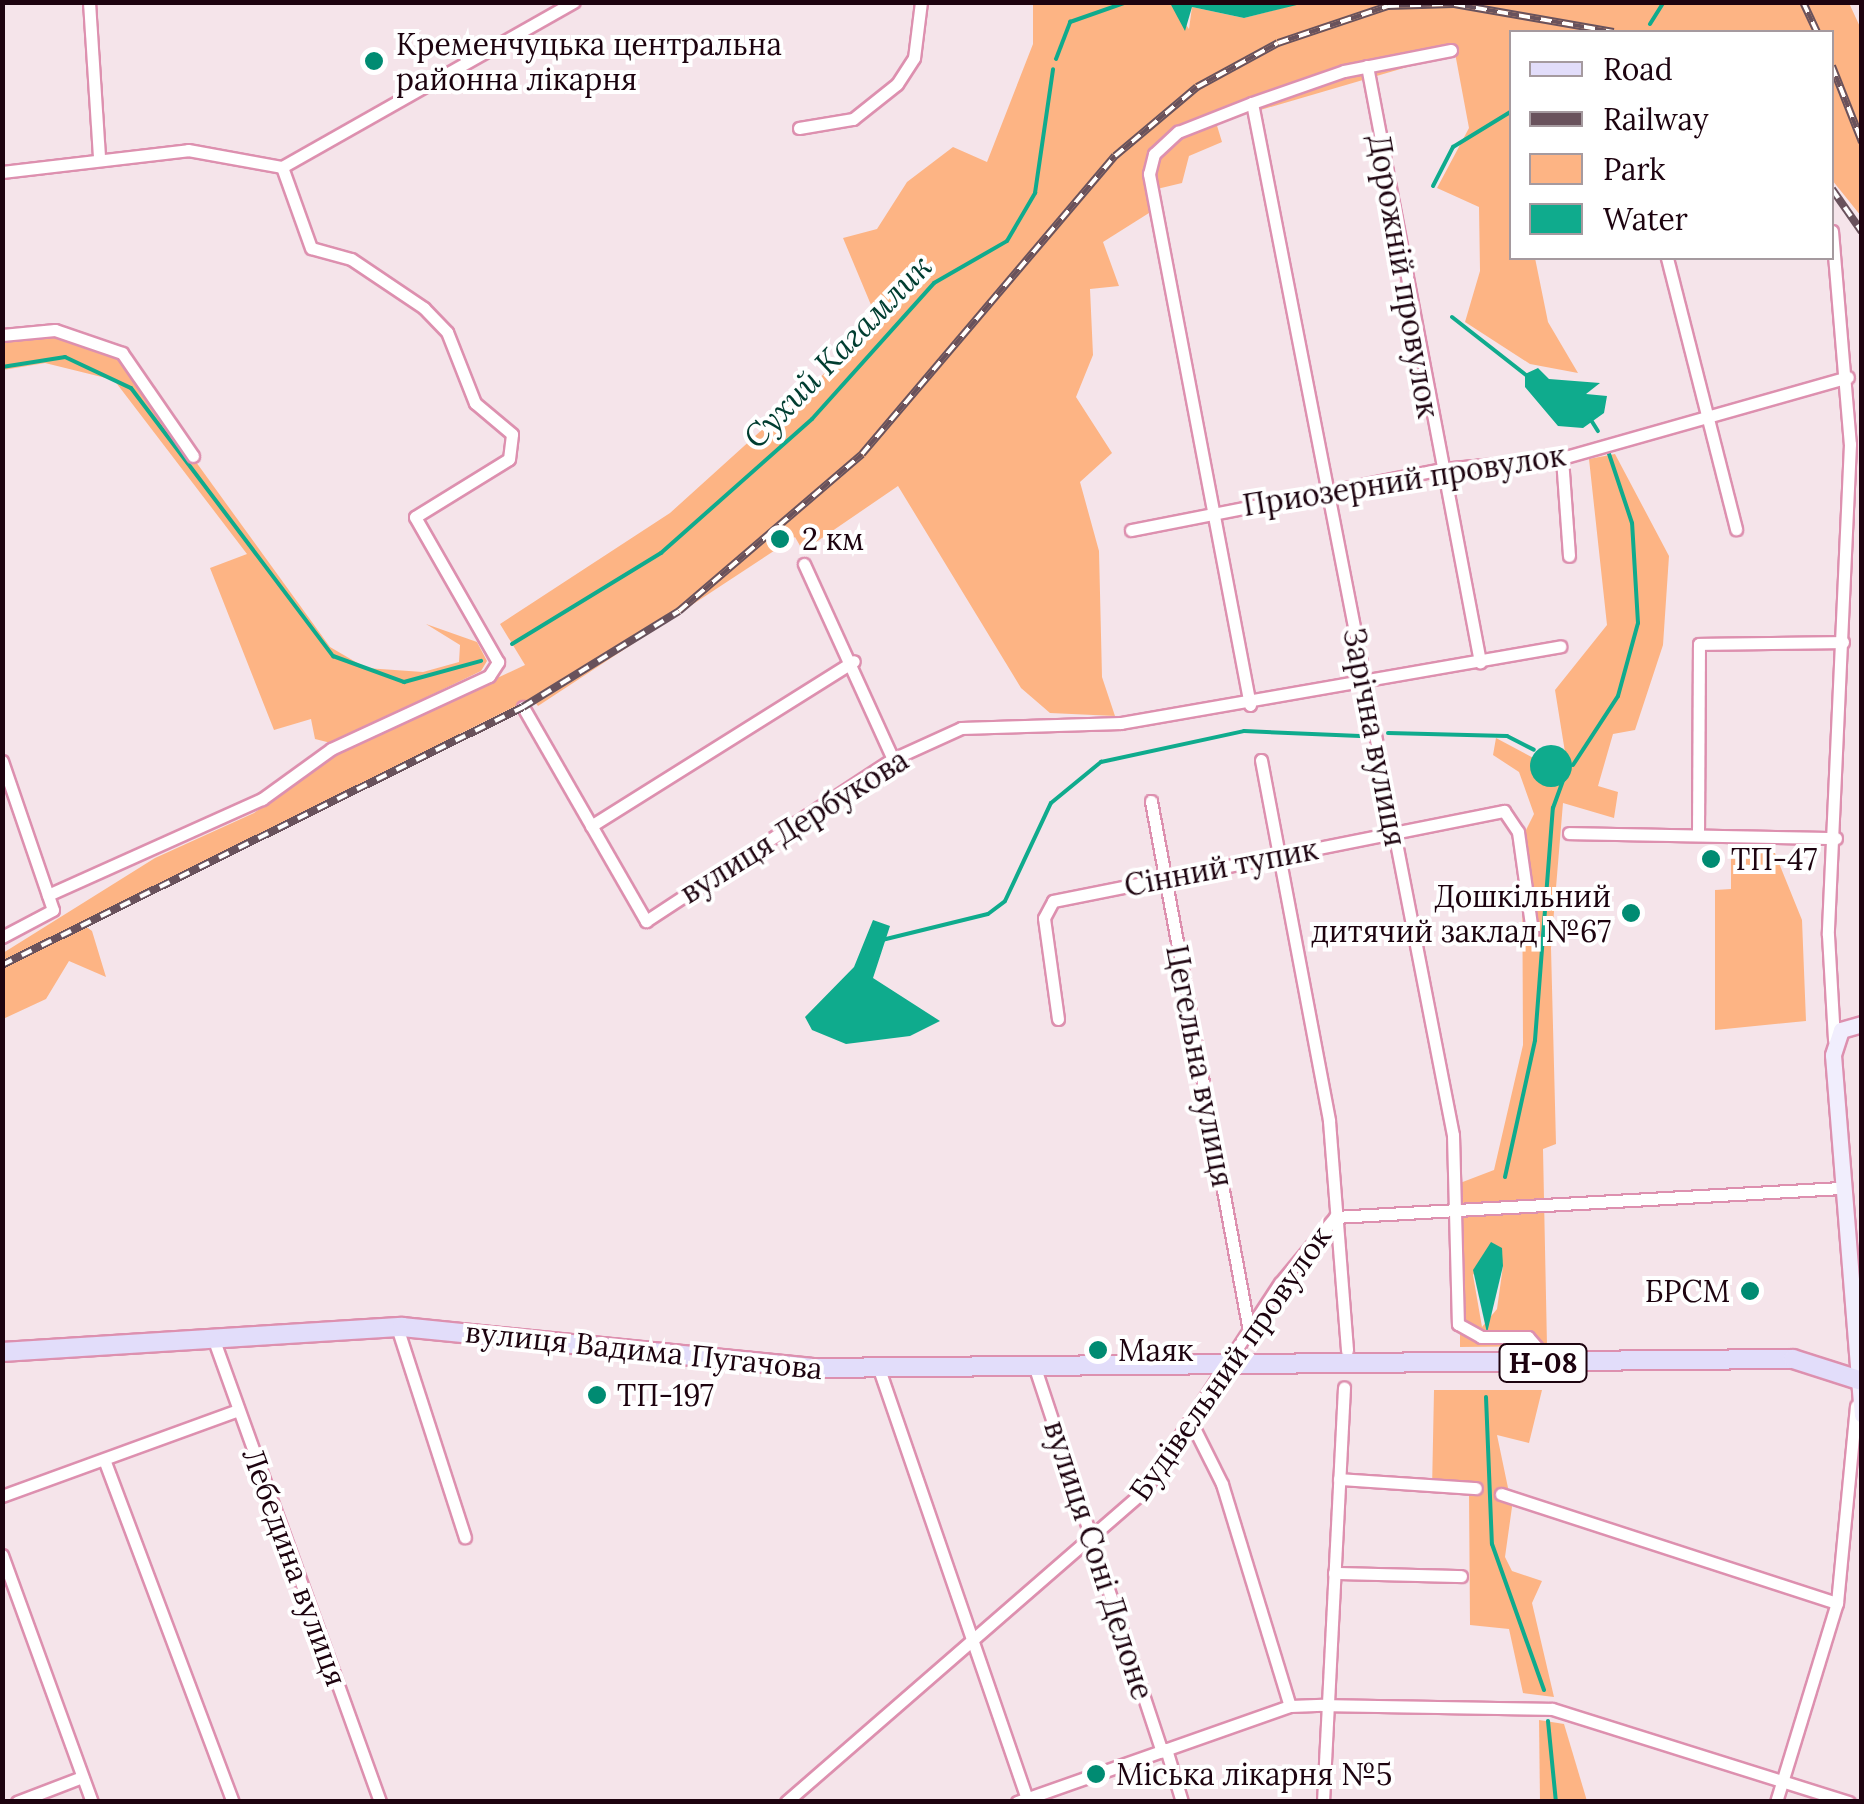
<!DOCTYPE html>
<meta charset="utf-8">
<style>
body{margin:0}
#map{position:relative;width:1864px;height:1804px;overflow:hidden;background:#f5e4ea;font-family:Lora,serif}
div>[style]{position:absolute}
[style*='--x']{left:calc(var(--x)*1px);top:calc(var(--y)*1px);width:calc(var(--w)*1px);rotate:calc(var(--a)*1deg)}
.green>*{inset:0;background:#fdb484}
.water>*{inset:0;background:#0fab8d}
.round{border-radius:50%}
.stream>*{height:4px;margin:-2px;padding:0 2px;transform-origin:2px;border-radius:2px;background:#0fab8d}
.roads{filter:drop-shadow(2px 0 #dd90af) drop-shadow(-2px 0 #dd90af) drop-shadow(0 2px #dd90af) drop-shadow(0 -2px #dd90af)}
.street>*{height:11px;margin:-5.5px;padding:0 5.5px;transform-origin:5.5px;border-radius:5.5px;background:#fff}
.secondary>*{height:15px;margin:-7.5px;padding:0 7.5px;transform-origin:7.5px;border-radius:7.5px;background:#f1eefd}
.primary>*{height:18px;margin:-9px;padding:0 9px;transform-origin:9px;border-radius:9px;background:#e2ddfa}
.rail>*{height:8px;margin-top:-4px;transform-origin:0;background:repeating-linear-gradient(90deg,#fff 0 11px,#69525c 0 22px);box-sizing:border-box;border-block:2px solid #69525c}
.dots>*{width:28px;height:28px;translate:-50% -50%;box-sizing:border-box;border:5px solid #fff;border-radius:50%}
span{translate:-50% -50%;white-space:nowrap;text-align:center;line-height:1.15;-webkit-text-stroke:8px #fff;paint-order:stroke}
.shield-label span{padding:2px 8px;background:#fff;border:2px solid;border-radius:8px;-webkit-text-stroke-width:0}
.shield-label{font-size:28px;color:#1d030f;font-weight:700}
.poi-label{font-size:30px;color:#1d030f}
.left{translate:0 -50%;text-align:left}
.right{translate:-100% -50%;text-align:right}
.street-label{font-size:30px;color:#1d030f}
.water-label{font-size:32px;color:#003d30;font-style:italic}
.frame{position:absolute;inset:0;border:5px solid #1d030f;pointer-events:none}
.legend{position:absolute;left:1509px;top:30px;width:325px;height:230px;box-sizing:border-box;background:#fff;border:2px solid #a59a9f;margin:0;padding:12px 18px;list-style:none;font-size:30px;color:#1d030f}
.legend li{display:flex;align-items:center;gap:20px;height:50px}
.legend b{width:50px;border:2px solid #a59a9f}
</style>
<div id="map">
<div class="green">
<i style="clip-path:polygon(1305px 2px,1849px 3px,1861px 29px,1861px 216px,1832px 180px,1832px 32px,1512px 32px,1512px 258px,1535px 258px,1548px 322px,1578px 373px,1530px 364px,1465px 322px,1480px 271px,1479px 207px,1437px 188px,1469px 128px,1455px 53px,1257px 111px,1254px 98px,1241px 101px,1215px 119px,1222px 142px,1189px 156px,1182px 183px,1157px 189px,1147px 163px,1149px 213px,1103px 242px,1119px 286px,1090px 289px,1093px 355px,1076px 397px,1112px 453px,1080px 482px,1099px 551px,1102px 677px,1115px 716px,1050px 713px,1021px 688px,898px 486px,803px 551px,795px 537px,538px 706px,532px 698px,81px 923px,92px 931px,106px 977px,69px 961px,46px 999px,3px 1019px,3px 953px,155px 858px,254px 813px,336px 753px,525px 665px,500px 624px,670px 513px,879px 324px,843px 238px,877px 229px,907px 182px,953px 147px,987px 162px,1033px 44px,1033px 3px,1171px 3px,1189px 29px,1192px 7px,1244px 18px)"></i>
<i style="clip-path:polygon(53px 335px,120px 357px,330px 647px,366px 668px,423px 672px,459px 662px,460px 645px,426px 624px,477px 642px,487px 661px,481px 671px,331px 743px,315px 739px,311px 719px,274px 730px,210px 568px,247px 554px,114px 380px,45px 363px,3px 370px,2px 340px)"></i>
<i style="clip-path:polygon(evenodd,1615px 454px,1669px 556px,1663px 645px,1635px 730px,1613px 734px,1598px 786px,1618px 792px,1614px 818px,1563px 803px,1551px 948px,1556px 1144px,1543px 1149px,1547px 1346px,1460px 1347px,1460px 1183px,1494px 1170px,1523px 1045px,1522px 838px,1534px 814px,1519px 772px,1493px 755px,1496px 738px,1569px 777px,1555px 690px,1607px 625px,1589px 459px,1615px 454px,1484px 1259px,1503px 1266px,1497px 1309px,1482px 1327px,1473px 1275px,1484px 1259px)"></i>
<i style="clip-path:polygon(1774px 851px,1802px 920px,1806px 1021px,1715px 1030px,1715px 890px,1731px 889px,1731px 852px)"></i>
<i style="clip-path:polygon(1434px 1390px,1542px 1390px,1529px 1443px,1497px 1435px,1512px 1507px,1505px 1557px,1512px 1571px,1542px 1581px,1532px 1603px,1554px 1697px,1523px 1693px,1509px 1629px,1470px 1625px,1469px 1493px,1432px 1490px)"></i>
<i style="clip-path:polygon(1539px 1720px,1564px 1724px,1587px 1801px,1540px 1801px)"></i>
</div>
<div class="water">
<i style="clip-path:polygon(1170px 3px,1171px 2px,1305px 3px,1244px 18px,1192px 7px,1185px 31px)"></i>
<i style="clip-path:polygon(1538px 368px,1549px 379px,1600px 383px,1586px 394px,1607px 396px,1604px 413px,1583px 428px,1558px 426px,1525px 387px,1525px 374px)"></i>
<i class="round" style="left:1530px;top:745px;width:42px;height:42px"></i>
<i style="clip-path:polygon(873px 920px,890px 926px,873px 978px,940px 1021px,910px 1036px,846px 1044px,812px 1030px,805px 1017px,854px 967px)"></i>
<i style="clip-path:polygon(1491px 1242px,1502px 1248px,1503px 1266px,1487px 1333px,1473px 1270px)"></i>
</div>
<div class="stream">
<i style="--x:1728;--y:2;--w:43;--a:0"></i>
<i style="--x:1650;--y:24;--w:26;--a:-58"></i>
<i style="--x:1056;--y:59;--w:40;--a:-69"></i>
<i style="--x:1070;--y:22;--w:60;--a:-19.3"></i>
<i style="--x:1433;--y:186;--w:44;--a:-62.9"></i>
<i style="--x:1453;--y:147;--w:69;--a:-31.4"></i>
<i style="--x:1452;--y:317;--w:94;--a:38.1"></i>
<i style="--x:2;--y:367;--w:64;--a:-9"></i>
<i style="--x:65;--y:357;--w:73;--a:25.2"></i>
<i style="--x:131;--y:388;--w:336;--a:53"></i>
<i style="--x:333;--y:656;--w:76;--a:20.1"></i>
<i style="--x:404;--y:682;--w:80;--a:-15.3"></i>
<i style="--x:1591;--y:420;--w:13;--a:58"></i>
<i style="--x:512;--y:644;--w:175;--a:-31.4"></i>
<i style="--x:661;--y:553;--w:202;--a:-41.6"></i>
<i style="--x:812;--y:419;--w:183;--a:-48.1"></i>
<i style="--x:934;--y:283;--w:84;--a:-29.9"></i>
<i style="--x:1007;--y:241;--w:56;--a:-59.7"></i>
<i style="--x:1035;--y:193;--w:125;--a:-81.7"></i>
<i style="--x:1388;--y:733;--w:119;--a:1.4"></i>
<i style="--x:1507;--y:736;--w:30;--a:27"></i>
<i style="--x:1573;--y:765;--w:82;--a:-56.9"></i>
<i style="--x:1618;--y:696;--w:76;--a:-74.7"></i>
<i style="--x:1638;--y:623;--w:100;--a:-93.4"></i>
<i style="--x:1632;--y:523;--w:76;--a:-108.4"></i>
<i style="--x:882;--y:940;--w:109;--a:-13.8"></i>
<i style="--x:988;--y:914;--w:21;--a:-37"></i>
<i style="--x:1005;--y:901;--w:108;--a:-64.9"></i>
<i style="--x:1051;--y:803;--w:65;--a:-39.4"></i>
<i style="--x:1101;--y:762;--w:146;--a:-12.2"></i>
<i style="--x:1244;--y:731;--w:116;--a:2.5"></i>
<i style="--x:1505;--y:1177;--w:140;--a:-77.6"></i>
<i style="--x:1535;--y:1040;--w:233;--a:-85.6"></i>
<i style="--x:1553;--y:808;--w:33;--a:-70"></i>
<i style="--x:1486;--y:1397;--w:147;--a:87.7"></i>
<i style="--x:1492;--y:1544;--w:155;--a:70.4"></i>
<i style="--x:1548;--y:1721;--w:81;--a:84.4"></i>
</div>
<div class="roads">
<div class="street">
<i style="--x:89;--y:2;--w:156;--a:86.3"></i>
<i style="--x:1367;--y:66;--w:607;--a:79.26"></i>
<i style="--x:1252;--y:103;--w:1051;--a:78.98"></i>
<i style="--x:1453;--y:1135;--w:189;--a:88.5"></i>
<i style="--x:1458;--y:1324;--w:26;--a:29"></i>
<i style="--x:1481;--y:1337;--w:47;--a:0"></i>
<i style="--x:1528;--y:1337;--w:33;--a:49"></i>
<i style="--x:799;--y:128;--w:55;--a:-9.5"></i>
<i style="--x:853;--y:119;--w:56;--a:-38.5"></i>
<i style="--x:897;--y:84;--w:31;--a:-57"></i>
<i style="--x:914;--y:58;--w:56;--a:-82.9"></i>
<i style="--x:282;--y:167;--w:335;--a:-29.5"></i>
<i style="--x:2;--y:172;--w:187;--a:-6.7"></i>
<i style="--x:188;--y:150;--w:96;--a:10.3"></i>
<i style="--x:1832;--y:231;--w:214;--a:85.2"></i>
<i style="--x:1850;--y:444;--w:491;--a:92.6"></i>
<i style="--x:1828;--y:935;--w:105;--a:86.7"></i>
<i style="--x:1667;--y:258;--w:280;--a:75.7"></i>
<i style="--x:2;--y:335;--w:53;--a:-5.4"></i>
<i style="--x:55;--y:330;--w:71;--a:18.9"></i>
<i style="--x:122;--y:353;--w:125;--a:55.4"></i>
<i style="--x:1562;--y:458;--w:98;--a:85.9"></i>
<i style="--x:1131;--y:530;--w:316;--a:-11.1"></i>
<i style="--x:1441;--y:469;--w:121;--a:-5.2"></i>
<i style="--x:1562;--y:458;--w:297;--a:-15.8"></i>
<i style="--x:804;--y:564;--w:214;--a:65.5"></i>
<i style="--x:1250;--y:705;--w:541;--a:-100.77"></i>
<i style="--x:1149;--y:174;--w:21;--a:-76"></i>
<i style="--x:1154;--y:154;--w:33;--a:-43"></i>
<i style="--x:1178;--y:132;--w:79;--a:-21.4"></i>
<i style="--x:1252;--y:103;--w:97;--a:-19.2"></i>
<i style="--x:1344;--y:71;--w:109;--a:-11.1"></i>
<i style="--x:523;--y:707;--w:247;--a:60.1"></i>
<i style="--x:646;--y:921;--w:295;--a:-33.3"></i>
<i style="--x:893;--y:759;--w:75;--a:-24.5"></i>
<i style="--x:961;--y:728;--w:160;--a:-1.8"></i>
<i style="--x:1121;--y:723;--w:446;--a:-9.9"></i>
<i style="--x:1261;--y:760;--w:367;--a:79.3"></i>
<i style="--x:1329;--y:1121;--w:230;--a:85.5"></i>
<i style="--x:2;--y:761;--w:157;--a:71.1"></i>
<i style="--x:53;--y:910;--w:58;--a:152.1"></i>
<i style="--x:1151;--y:801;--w:539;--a:79.52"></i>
<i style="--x:591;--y:826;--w:310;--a:-32.1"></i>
<i style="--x:1569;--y:833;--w:267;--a:1.1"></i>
<i style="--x:1698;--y:833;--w:189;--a:-89.7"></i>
<i style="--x:1699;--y:644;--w:144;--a:-0.8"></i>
<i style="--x:48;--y:895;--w:235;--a:-24.2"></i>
<i style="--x:262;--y:799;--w:85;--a:-35.9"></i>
<i style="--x:331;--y:749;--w:174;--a:-24.8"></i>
<i style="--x:489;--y:676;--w:17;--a:-57"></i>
<i style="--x:498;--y:662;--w:167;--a:-119.8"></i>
<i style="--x:415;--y:517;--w:110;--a:-31.7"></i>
<i style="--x:509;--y:459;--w:25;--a:-83"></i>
<i style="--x:512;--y:434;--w:48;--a:-140"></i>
<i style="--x:475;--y:403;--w:76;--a:-111.5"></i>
<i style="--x:447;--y:332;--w:33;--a:-134"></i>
<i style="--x:424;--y:308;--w:88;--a:-146.1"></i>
<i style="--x:351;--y:259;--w:41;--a:-164.6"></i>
<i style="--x:311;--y:248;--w:86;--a:-109.7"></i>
<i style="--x:1058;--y:1019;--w:102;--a:-97.9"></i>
<i style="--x:1044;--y:918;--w:19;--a:-62"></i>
<i style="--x:1053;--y:901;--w:460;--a:-11.3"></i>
<i style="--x:1504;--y:811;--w:25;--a:56"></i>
<i style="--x:1518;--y:832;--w:101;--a:82"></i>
<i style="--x:397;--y:1327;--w:221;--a:72.1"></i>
<i style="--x:212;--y:1335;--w:496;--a:70.2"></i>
<i style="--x:1035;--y:1368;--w:404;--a:71.7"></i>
<i style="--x:879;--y:1369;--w:454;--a:71"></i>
<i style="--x:1191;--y:1422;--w:69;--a:63.4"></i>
<i style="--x:1222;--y:1484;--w:232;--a:73"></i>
<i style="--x:105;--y:1462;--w:363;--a:69.4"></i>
<i style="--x:1339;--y:1479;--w:137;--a:3.8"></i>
<i style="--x:1501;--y:1494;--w:353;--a:18"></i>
<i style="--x:2;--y:1496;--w:251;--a:-20"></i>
<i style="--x:2;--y:1555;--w:263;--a:70"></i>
<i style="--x:1334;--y:1573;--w:127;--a:1.4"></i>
<i style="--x:1166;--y:1749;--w:55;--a:73.2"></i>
<i style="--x:17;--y:1802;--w:70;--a:-21"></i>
<i style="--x:786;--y:1802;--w:473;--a:-41"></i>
<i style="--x:1143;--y:1492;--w:250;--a:-56.8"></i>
<i style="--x:1280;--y:1283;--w:86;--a:-50.2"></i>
<i style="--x:1335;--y:1217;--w:507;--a:-3.28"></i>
<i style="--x:1017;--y:1802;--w:289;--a:-19.4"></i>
<i style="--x:1290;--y:1706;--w:33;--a:-2"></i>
<i style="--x:1323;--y:1705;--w:229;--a:1"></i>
<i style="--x:1552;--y:1709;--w:311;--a:17.4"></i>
<i style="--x:1323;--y:1802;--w:415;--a:-87.1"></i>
<i style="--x:1776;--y:1802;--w:208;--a:-73"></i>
<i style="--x:1837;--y:1603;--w:198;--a:-84.5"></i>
</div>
<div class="secondary">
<i style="--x:1862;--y:1024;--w:22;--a:164"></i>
<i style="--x:1841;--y:1030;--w:26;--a:108"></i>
<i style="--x:1833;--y:1055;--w:361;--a:85.4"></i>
</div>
<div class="primary">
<i style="--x:2;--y:1352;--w:401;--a:-3.6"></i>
<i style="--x:402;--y:1327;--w:411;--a:5.7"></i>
<i style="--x:811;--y:1368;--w:982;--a:-0.53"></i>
<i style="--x:1793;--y:1359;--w:72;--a:17.7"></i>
</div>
</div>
<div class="rail">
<i style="--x:1803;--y:2;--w:33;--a:65"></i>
<i style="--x:1832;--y:66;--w:82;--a:68.5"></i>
<i style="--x:1832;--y:189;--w:52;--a:55.1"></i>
<i style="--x:2;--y:965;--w:581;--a:-26.34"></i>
<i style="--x:523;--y:707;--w:183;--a:-31.6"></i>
<i style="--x:679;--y:611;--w:241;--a:-40.6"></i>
<i style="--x:862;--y:454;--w:391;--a:-49.7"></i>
<i style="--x:1115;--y:156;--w:107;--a:-40.1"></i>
<i style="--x:1197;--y:87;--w:92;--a:-28.5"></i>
<i style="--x:1278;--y:43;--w:116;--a:-18.6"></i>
<i style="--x:1388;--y:6;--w:66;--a:-1.7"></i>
<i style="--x:1454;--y:4;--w:162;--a:9.9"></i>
</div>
<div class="dots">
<i style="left:374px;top:61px;background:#008b72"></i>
<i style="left:780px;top:539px;background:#008b72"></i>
<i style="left:1711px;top:859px;background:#008b72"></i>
<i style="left:1631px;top:913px;background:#008b72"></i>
<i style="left:1750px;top:1291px;background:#008b72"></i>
<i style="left:1098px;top:1350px;background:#008b72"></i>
<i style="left:597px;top:1395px;background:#008b72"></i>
<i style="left:1096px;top:1774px;background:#008b72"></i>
</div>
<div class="shield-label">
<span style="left:1543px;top:1363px">Н-08</span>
</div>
<div class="poi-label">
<span class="left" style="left:396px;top:61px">Кременчуцька центральна<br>районна лікарня</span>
<span class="left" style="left:802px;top:539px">2 км</span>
<span class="left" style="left:1731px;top:859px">ТП-47</span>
<span class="right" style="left:1611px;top:913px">Дошкільний<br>дитячий заклад №67</span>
<span class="right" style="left:1730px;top:1291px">БРСМ</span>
<span class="left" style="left:1118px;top:1350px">Маяк</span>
<span class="left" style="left:617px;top:1395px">ТП-197</span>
<span class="left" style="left:1116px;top:1774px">Міська лікарня №5</span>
</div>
<div class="street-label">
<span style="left:1404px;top:276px;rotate:80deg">Дорожній провулок</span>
<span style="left:1404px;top:480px;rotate:-9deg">Приозерний провулок</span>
<span style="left:1375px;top:737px;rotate:79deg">Зарічна вулиця</span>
<span style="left:794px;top:826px;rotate:-32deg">вулиця Дербукова</span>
<span style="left:1221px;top:867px;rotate:-11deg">Сінний тупик</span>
<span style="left:1200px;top:1066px;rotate:79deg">Цегельна вулиця</span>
<span style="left:644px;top:1350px;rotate:6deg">вулиця Вадима Пугачова</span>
<span style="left:1230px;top:1363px;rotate:-55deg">Будівельний провулок</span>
<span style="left:1099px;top:1560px;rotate:72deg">вулиця Соні Делоне</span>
<span style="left:295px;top:1567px;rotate:70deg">Лебедина вулиця</span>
</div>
<div class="water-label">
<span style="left:838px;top:352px;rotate:-46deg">Сухий Кагамлик</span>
</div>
<div class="frame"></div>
<ul class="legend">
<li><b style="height:12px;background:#e2ddfa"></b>Road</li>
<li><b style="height:12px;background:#69525c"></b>Railway</li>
<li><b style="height:28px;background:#fdb484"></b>Park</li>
<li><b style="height:28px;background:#0fab8d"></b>Water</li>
</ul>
</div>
